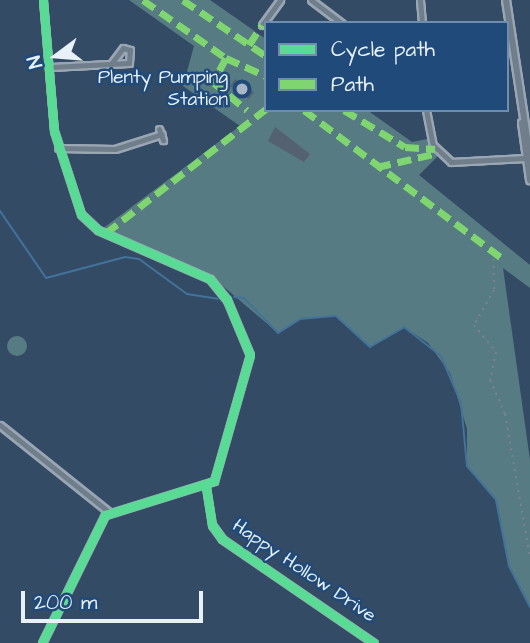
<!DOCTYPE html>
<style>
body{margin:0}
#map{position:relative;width:530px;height:643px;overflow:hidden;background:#344b65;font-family:"Architects Daughter",sans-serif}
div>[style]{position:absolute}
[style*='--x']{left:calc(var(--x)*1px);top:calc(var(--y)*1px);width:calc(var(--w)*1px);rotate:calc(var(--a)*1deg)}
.green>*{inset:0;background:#577b82}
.round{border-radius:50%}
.stream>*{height:2px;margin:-1px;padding:0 1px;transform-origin:1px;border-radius:1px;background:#42739b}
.building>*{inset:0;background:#546171}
.path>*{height:2px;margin-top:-1px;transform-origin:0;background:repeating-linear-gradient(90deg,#778390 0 2px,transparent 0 7px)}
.roads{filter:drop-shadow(2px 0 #9aa6b3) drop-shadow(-2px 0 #9aa6b3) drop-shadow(0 2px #9aa6b3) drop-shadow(0 -2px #9aa6b3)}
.minor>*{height:5px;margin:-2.5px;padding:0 2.5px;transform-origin:2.5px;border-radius:2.5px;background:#707e8c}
.tertiary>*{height:6px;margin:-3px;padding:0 3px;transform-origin:3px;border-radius:3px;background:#707e8c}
.quiet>*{height:7px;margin-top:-3.5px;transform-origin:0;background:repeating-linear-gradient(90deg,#7fd670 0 14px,transparent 0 21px)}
.cycleway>*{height:9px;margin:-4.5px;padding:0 4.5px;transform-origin:4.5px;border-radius:4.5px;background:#5adb95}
.dots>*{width:19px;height:19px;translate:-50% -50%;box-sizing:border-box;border:4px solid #1f4a7a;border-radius:50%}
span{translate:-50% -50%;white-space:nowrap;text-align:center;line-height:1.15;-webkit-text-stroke:5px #1f4a7a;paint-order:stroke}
.poi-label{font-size:19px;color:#e8f1f8}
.right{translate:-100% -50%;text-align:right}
.street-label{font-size:19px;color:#e8f1f8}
.legend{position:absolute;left:264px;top:21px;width:245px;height:91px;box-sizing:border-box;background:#1f4a7a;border:2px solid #6f8dac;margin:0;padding:9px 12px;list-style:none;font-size:21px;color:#e8f1f8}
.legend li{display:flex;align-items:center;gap:14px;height:35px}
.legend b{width:35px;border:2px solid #6f8dac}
.north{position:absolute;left:21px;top:21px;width:70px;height:70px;-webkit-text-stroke:5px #1f4a7a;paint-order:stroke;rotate:254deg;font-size:19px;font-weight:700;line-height:28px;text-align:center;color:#e8f1f8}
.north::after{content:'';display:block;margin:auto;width:24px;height:32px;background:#e8f1f8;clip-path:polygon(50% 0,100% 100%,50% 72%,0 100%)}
.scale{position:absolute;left:21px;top:591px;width:182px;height:32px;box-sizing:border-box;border:4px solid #e8f1f8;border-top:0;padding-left:9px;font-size:21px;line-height:24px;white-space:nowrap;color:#e8f1f8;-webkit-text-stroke:5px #1f4a7a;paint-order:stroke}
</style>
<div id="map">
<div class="green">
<i style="clip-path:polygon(129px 0,210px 0,266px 39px,266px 110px,367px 110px,412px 142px,427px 139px,437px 157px,419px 175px,530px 265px,530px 288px,503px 268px,530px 460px,530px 607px,509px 566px,496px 500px,467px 466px,467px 429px,450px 373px,428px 343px,404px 327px,370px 347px,336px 316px,300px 319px,278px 333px,211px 276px,102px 229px,240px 126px,183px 86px,194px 46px)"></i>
<i class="round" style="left:7px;top:336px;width:20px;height:20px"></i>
</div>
<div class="stream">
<i style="--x:0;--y:211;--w:81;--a:55.5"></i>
<i style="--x:46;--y:278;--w:82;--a:-14.9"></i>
<i style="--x:125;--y:257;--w:14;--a:8"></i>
<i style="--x:139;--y:259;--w:59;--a:36.1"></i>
<i style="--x:187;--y:294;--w:31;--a:9"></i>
<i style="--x:234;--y:297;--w:10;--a:6"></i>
<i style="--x:244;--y:298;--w:49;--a:45.8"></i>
<i style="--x:278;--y:333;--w:26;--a:-32"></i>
<i style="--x:300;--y:319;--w:36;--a:-5"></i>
<i style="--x:336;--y:316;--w:46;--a:42.4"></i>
<i style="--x:370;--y:347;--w:39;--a:-30"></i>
<i style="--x:404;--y:327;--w:47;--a:38.1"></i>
<i style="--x:441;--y:356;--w:51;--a:66.9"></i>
<i style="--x:461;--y:403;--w:63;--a:84.6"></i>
<i style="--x:467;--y:466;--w:45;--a:49.5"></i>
<i style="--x:496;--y:500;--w:67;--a:78.9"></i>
<i style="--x:509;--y:566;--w:46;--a:62.9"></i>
</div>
<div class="building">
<i style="clip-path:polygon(235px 79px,254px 92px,249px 99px,230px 86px)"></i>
<i style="clip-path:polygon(275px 127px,310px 154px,304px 162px,268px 141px)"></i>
</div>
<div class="path">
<i style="--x:493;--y:252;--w:38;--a:88"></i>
<i style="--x:494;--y:290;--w:40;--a:119.7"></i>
<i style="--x:474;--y:325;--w:35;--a:51"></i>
<i style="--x:496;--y:352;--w:29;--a:102"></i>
<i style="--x:490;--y:380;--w:37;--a:66"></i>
<i style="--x:505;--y:414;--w:145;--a:80.1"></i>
</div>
<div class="roads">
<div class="minor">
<i style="--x:311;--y:0;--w:39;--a:37"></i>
<i style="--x:420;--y:0;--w:23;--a:85"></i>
<i style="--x:262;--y:25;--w:31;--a:-54"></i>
<i style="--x:51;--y:67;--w:78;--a:-2.9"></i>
<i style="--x:129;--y:63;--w:13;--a:-86"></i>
<i style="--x:130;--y:50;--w:7;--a:-164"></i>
<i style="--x:123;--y:48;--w:20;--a:127"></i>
<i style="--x:426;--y:110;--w:36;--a:79"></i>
<i style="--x:433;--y:145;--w:25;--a:43"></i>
<i style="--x:451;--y:162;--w:74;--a:-3.1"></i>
<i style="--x:159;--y:129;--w:12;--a:70"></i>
<i style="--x:58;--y:148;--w:57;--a:1"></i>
<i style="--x:115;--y:149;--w:49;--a:-17.7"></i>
<i style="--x:0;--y:425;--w:139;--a:38.6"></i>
<i style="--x:206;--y:487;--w:38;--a:81"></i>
<i style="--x:212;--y:525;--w:17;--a:54"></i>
<i style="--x:222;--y:539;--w:184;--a:34.4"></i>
<i style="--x:42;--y:643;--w:143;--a:-63.8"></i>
<i style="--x:105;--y:515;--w:114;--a:-17.3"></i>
<i style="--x:214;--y:481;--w:131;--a:-74.1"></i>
<i style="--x:250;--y:355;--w:60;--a:-112.7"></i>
<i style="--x:227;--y:300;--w:27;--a:-129"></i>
<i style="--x:210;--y:279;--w:122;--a:-156.4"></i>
<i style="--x:98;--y:230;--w:23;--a:-137"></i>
<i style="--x:81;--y:214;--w:87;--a:-108"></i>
<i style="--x:54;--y:131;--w:131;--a:-94.8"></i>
</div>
<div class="tertiary">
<i style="--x:506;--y:0;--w:158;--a:81.3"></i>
<i style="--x:522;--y:123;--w:58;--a:82"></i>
</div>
</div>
<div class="quiet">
<i style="--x:143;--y:0;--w:101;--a:34.9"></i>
<i style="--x:226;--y:58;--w:44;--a:24.2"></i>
<i style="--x:183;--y:0;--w:100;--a:34"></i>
<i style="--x:249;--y:45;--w:24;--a:-57"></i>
<i style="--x:226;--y:58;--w:27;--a:118"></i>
<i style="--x:213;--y:82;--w:44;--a:39.5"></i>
<i style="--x:304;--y:110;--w:249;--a:36.8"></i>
<i style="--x:344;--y:110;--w:71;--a:31.2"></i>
<i style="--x:405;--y:147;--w:30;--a:4"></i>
<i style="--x:377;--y:167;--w:63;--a:-12.9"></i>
<i style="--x:106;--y:233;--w:202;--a:-37.8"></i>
</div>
<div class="cycleway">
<i style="--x:206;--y:487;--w:38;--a:81"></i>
<i style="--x:212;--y:525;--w:17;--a:54"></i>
<i style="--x:222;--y:539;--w:184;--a:34.4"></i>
<i style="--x:42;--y:643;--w:143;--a:-63.8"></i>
<i style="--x:105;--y:515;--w:114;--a:-17.3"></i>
<i style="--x:214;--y:481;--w:131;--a:-74.1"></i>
<i style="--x:250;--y:355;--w:60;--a:-112.7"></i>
<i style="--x:227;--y:300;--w:27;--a:-129"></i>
<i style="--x:210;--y:279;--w:122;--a:-156.4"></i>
<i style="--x:98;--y:230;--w:23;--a:-137"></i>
<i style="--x:81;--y:214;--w:87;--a:-108"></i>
<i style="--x:54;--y:131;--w:131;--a:-94.8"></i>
</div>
<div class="dots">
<i style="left:242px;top:89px;background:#a9b7c5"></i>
</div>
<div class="poi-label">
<span class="right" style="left:228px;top:89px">Plenty Pumping<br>Station</span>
</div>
<div class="street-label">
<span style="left:304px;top:571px;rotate:34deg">Happy Hollow Drive</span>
</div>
<ul class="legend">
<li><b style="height:9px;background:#5adb95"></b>Cycle path</li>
<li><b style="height:9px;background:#7fd670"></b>Path</li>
</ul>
<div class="north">N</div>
<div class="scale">200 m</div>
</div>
